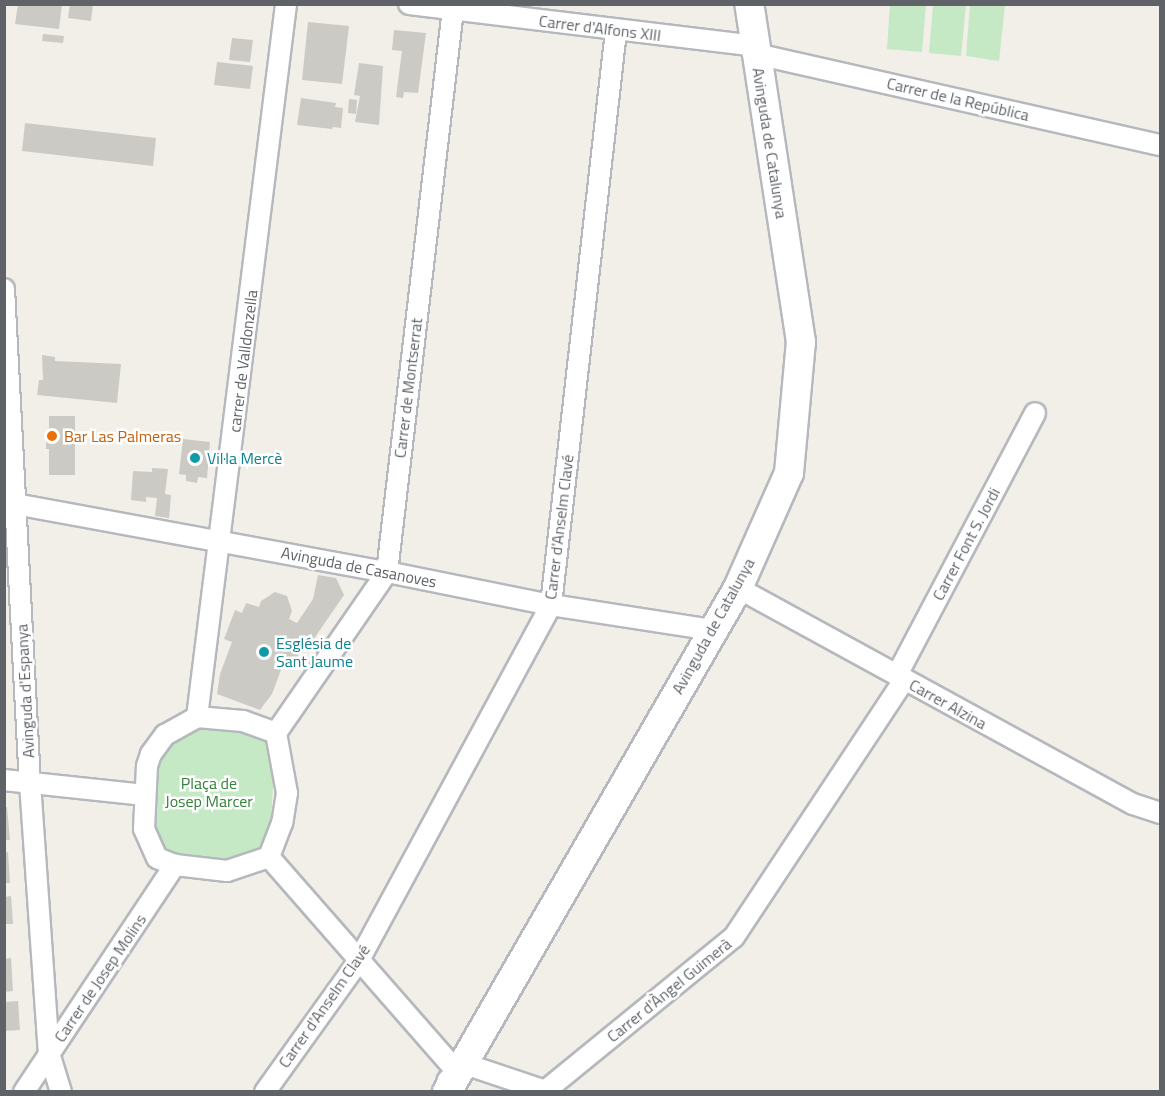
<!DOCTYPE html>
<meta charset="utf-8">
<style>
body{margin:0}
#map{position:relative;width:1165px;height:1096px;overflow:hidden;background:#f1efe8;font-family:"Titillium Web",sans-serif}
div>[style]{position:absolute}
[style*='--x']{left:calc(var(--x)*1px);top:calc(var(--y)*1px);width:calc(var(--w)*1px);rotate:calc(var(--a)*1deg)}
.green>*{inset:0;background:#c5e8c5}
.building>*{inset:0;background:#cccac5}
.roads{filter:drop-shadow(2px 0 #b5b8bc) drop-shadow(-2px 0 #b5b8bc) drop-shadow(0 2px #b5b8bc) drop-shadow(0 -2px #b5b8bc)}
.street>*{height:20px;margin:-10px;padding:0 10px;transform-origin:10px;border-radius:10px;background:#fff}
.secondary>*{height:28px;margin:-14px;padding:0 14px;transform-origin:14px;border-radius:14px;background:#fff}
.dots>*{width:16px;height:16px;translate:-50% -50%;box-sizing:border-box;border:3px solid #fff;border-radius:50%}
span{translate:-50% -50%;white-space:nowrap;text-align:center;line-height:1.15;-webkit-text-stroke:5px #fff;paint-order:stroke}
.street-label{font-size:16px;color:#5f6368}
.food-label{font-size:16px;color:#c56008}
.left{translate:0 -50%;text-align:left}
.culture-label{font-size:16px;color:#0d838f}
.park-label{font-size:16px;color:#348238}
.frame{position:absolute;inset:0;border:6px solid #5f6368;pointer-events:none}
</style>
<div id="map">
<div class="green">
<i style="clip-path:polygon(890px 4px,926px 5px,922px 52px,887px 49px)"></i>
<i style="clip-path:polygon(933px 5px,966px 5px,961px 56px,929px 53px)"></i>
<i style="clip-path:polygon(970px 5px,1005px 5px,999px 61px,966px 56px)"></i>
<i style="clip-path:polygon(197px 717px,276px 733px,269px 857px,227px 871px,157px 858px,147px 766px)"></i>
</div>
<div class="building">
<i style="clip-path:polygon(18px 4px,62px 4px,59px 29px,15px 24px)"></i>
<i style="clip-path:polygon(70px 4px,93px 4px,91px 21px,68px 18px)"></i>
<i style="clip-path:polygon(308px 22px,349px 26px,342px 84px,302px 80px)"></i>
<i style="clip-path:polygon(394px 30px,426px 33px,418px 93px,404px 92px,403px 98px,396px 97px,402px 51px,392px 50px)"></i>
<i style="clip-path:polygon(43px 34px,64px 36px,63px 43px,42px 41px)"></i>
<i style="clip-path:polygon(232px 38px,253px 40px,250px 62px,229px 60px)"></i>
<i style="clip-path:polygon(217px 62px,253px 66px,250px 89px,214px 85px)"></i>
<i style="clip-path:polygon(359px 63px,383px 66px,379px 125px,355px 122px,360px 96px,354px 95px)"></i>
<i style="clip-path:polygon(301px 98px,336px 103px,335px 107px,343px 108px,341px 128px,333px 127px,332px 129px,297px 125px)"></i>
<i style="clip-path:polygon(349px 99px,357px 100px,356px 114px,348px 113px)"></i>
<i style="clip-path:polygon(25px 123px,156px 138px,153px 166px,22px 151px)"></i>
<i style="clip-path:polygon(42px 355px,55px 357px,55px 361px,121px 364px,117px 403px,37px 395px,39px 380px,43px 380px)"></i>
<i style="clip-path:polygon(49px 416px,75px 416px,75px 475px,49px 475px,49px 449px,46px 449px,46px 441px,49px 441px)"></i>
<i style="clip-path:polygon(183px 439px,210px 442px,207px 478px,198px 477px,197px 483px,186px 481px,186px 475px,179px 474px)"></i>
<i style="clip-path:polygon(152px 468px,168px 469px,165px 494px,171px 495px,169px 518px,155px 516px,157px 498px,146px 497px,146px 502px,131px 500px,133px 471px,152px 472px)"></i>
<i style="clip-path:polygon(318px 575px,336px 578px,344px 595px,311px 643px,304px 640px,294px 666px,284px 662px,272px 694px,260px 710px,217px 694px,220px 674px,232px 642px,224px 639px,235px 610px,242px 613px,246px 603px,259px 607px,261px 601px,275px 592px,287px 596px,292px 611px,289px 619px,297px 623px,313px 599px)"></i>
<i style="clip-path:polygon(4px 807px,7px 807px,10px 840px,4px 840px)"></i>
<i style="clip-path:polygon(8px 852px,10px 883px,4px 883px,4px 853px)"></i>
<i style="clip-path:polygon(11px 896px,13px 924px,4px 924px,4px 897px)"></i>
<i style="clip-path:polygon(11px 958px,13px 991px,4px 992px,4px 959px)"></i>
<i style="clip-path:polygon(18px 1001px,20px 1030px,4px 1031px,4px 1002px)"></i>
</div>
<div class="roads">
<div class="street">
<i style="--x:409;--y:4;--w:349;--a:6.9"></i>
<i style="--x:756;--y:54;--w:414;--a:12.7"></i>
<i style="--x:4;--y:289;--w:495;--a:87"></i>
<i style="--x:30;--y:783;--w:271;--a:86"></i>
<i style="--x:49;--y:1053;--w:41;--a:72.9"></i>
<i style="--x:4;--y:502;--w:389;--a:10.4"></i>
<i style="--x:387;--y:572;--w:167;--a:11.4"></i>
<i style="--x:551;--y:605;--w:164;--a:8.8"></i>
<i style="--x:738;--y:588;--w:450;--a:28.7"></i>
<i style="--x:1133;--y:804;--w:28;--a:18"></i>
<i style="--x:897;--y:675;--w:296;--a:-62.2"></i>
<i style="--x:197;--y:717;--w:719;--a:-82.88"></i>
<i style="--x:197;--y:717;--w:46;--a:5"></i>
<i style="--x:243;--y:721;--w:35;--a:20"></i>
<i style="--x:276;--y:733;--w:61;--a:79.6"></i>
<i style="--x:287;--y:793;--w:30;--a:99"></i>
<i style="--x:282;--y:823;--w:36;--a:111"></i>
<i style="--x:269;--y:857;--w:44;--a:161.6"></i>
<i style="--x:227;--y:871;--w:52;--a:-173.4"></i>
<i style="--x:175;--y:865;--w:19;--a:-159"></i>
<i style="--x:157;--y:858;--w:32;--a:-114"></i>
<i style="--x:144;--y:829;--w:63;--a:-87.3"></i>
<i style="--x:147;--y:766;--w:13;--a:-72"></i>
<i style="--x:151;--y:754;--w:24;--a:-54"></i>
<i style="--x:165;--y:735;--w:37;--a:-29"></i>
<i style="--x:276;--y:733;--w:196;--a:-55.4"></i>
<i style="--x:387;--y:572;--w:567;--a:-83.31"></i>
<i style="--x:4;--y:780;--w:141;--a:6.1"></i>
<i style="--x:269;--y:857;--w:286;--a:48.8"></i>
<i style="--x:457;--y:1072;--w:13;--a:138"></i>
<i style="--x:462;--y:1063;--w:88;--a:18.6"></i>
<i style="--x:545;--y:1091;--w:244;--a:-39.2"></i>
<i style="--x:734;--y:937;--w:308;--a:-56.5"></i>
<i style="--x:24;--y:1092;--w:273;--a:-56.4"></i>
<i style="--x:265;--y:1092;--w:160;--a:-54.4"></i>
<i style="--x:358;--y:962;--w:406;--a:-61.6"></i>
<i style="--x:551;--y:605;--w:578;--a:-83.54"></i>
</div>
<div class="secondary">
<i style="--x:447;--y:1092;--w:582;--a:-60"></i>
<i style="--x:738;--y:588;--w:126;--a:-66.1"></i>
<i style="--x:789;--y:473;--w:132;--a:-84.8"></i>
<i style="--x:801;--y:342;--w:342;--a:-98.7"></i>
</div>
</div>
<div class="dots">
<i style="left:52px;top:436px;background:#e8710a"></i>
<i style="left:195px;top:458px;background:#0f9aa8"></i>
<i style="left:264px;top:652px;background:#0f9aa8"></i>
</div>
<div class="street-label">
<span style="left:600px;top:28px;rotate:7deg">Carrer d'Alfons XIII</span>
<span style="left:958px;top:99px;rotate:13deg">Carrer de la República</span>
<span style="left:770px;top:143px;rotate:81deg">Avinguda de Catalunya</span>
<span style="left:243px;top:361px;rotate:-83deg">carrer de Valldonzella</span>
<span style="left:408px;top:388px;rotate:-83deg">Carrer de Montserrat</span>
<span style="left:559px;top:527px;rotate:-83deg">Carrer d'Anselm Clavé</span>
<span style="left:966px;top:544px;rotate:-62deg">Carrer Font S. Jordi</span>
<span style="left:359px;top:567px;rotate:11deg">Avinguda de Casanoves</span>
<span style="left:713px;top:626px;rotate:-61deg">Avinguda de Catalunya</span>
<span style="left:25px;top:691px;rotate:-93deg">Avinguda d'Espanya</span>
<span style="left:948px;top:704px;rotate:29deg">Carrer Alzina</span>
<span style="left:100px;top:978px;rotate:-56deg">Carrer de Josep Molins</span>
<span style="left:669px;top:990px;rotate:-39deg">Carrer d'Àngel Guimerà</span>
<span style="left:324px;top:1006px;rotate:-55deg">Carrer d'Anselm Clavé</span>
</div>
<div class="food-label">
<span class="left" style="left:64px;top:436px">Bar Las Palmeras</span>
</div>
<div class="culture-label">
<span class="left" style="left:207px;top:458px">Vil·la Mercè</span>
<span class="left" style="left:276px;top:652px">Església de<br>Sant Jaume</span>
</div>
<div class="park-label">
<span style="left:209px;top:792px">Plaça de<br>Josep Marcer</span>
</div>
<div class="frame"></div>
</div>
